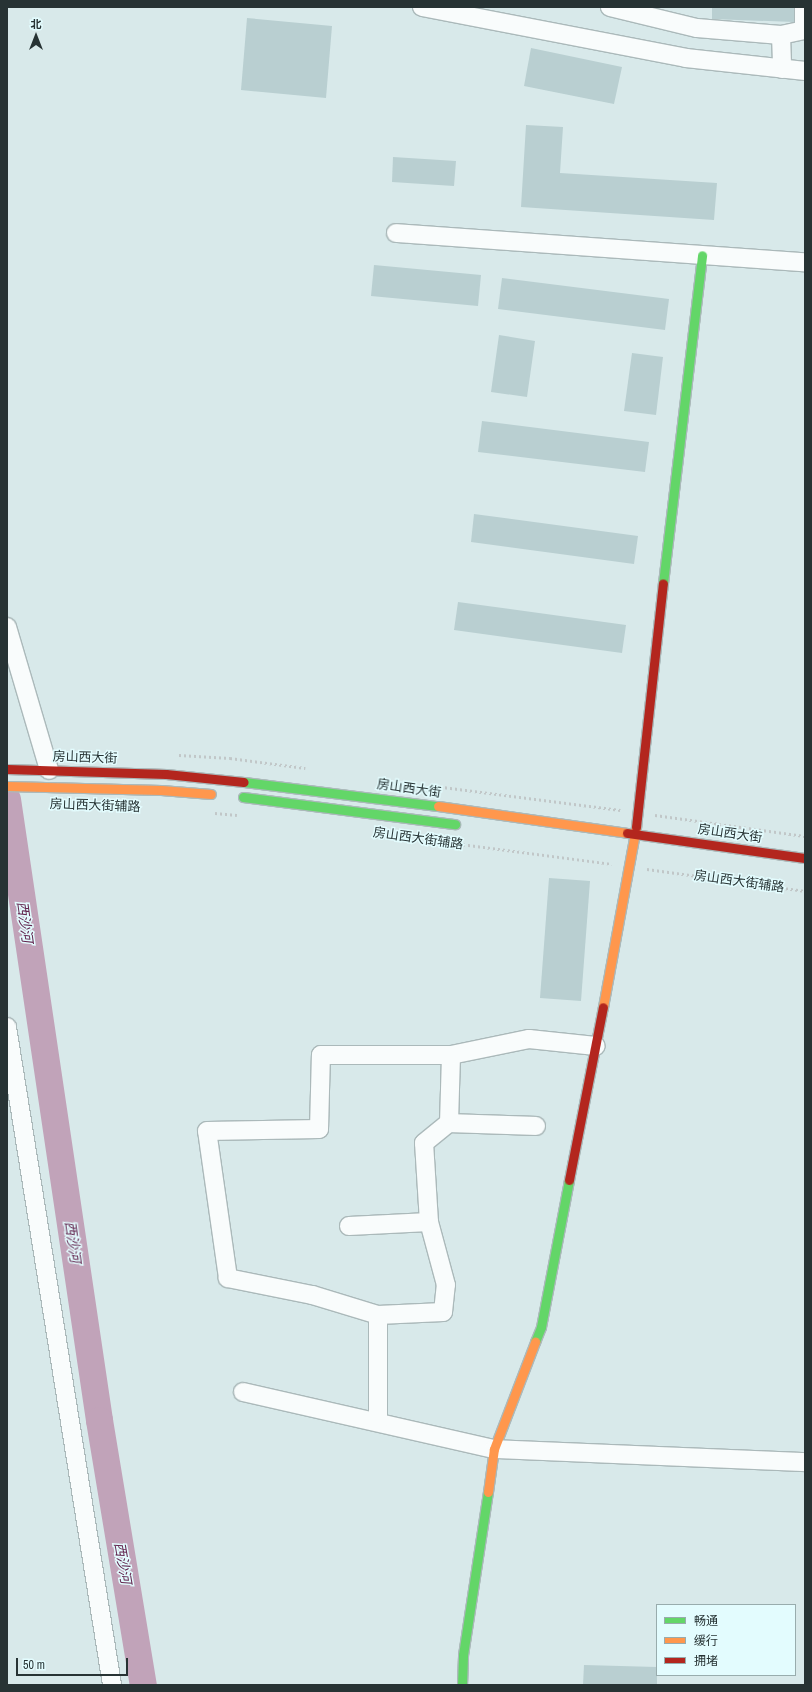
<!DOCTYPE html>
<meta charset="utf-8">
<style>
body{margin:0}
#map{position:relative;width:812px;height:1692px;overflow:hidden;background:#d8e9ea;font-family:"Archivo Narrow","Noto Sans SC",sans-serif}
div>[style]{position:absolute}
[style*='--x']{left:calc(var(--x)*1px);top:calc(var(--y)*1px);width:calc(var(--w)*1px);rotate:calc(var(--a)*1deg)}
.river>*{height:27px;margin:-13.5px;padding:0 13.5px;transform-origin:13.5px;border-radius:13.5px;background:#c1a3b9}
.building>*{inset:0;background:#b9cfd1}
.path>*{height:2.5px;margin-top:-1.25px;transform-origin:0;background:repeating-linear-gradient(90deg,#c1c7c8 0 2px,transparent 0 5px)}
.roads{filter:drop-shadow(1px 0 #abb9ba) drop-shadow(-1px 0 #abb9ba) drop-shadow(0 1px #abb9ba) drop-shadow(0 -1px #abb9ba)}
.street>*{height:18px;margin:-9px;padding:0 9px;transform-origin:9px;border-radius:9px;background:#f9fcfc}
.fast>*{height:9px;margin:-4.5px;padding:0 4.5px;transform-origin:4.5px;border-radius:4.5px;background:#63d668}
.slow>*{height:9px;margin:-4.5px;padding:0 4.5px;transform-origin:4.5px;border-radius:4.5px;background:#ff974d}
.jam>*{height:9px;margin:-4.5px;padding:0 4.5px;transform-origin:4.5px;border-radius:4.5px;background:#b3261e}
span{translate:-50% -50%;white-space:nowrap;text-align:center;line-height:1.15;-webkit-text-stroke:3px #e3fcfe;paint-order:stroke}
.street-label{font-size:13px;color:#273334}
.water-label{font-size:14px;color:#63254f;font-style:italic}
.frame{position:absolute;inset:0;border:8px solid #273334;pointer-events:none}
.legend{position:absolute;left:656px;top:1604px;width:140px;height:72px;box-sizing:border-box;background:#e3fcfe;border:1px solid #98acad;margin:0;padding:5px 7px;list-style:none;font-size:12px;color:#273334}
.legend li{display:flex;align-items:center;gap:8px;height:20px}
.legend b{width:20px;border:1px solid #98acad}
.north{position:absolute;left:16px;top:16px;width:40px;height:40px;-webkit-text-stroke:3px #e3fcfe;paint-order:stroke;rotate:0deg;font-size:11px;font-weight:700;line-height:16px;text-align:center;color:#273334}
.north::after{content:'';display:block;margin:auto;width:14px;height:18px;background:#273334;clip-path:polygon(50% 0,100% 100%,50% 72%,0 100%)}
.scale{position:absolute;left:16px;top:1658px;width:112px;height:18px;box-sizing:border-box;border:2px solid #273334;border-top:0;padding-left:5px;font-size:12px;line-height:14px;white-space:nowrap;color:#273334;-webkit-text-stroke:3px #e3fcfe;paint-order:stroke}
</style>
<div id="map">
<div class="river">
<i style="--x:7;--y:799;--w:628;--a:81.57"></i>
<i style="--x:99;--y:1420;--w:269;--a:80.6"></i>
</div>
<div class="building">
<i style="clip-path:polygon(712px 7px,794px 7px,794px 22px,712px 19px)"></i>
<i style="clip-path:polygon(247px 18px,332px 26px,326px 98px,241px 90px)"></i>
<i style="clip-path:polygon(531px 48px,622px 67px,614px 104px,524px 86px)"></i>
<i style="clip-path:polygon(526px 125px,563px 127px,560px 173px,717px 183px,714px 220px,521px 207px)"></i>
<i style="clip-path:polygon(393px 157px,456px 161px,454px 186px,392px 182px)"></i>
<i style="clip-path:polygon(374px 265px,481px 275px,478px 306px,371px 296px)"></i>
<i style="clip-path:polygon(502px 278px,669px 299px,665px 330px,498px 309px)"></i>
<i style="clip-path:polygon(499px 335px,535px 341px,527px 397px,491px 392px)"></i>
<i style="clip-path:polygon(632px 353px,663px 357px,656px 415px,624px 411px)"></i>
<i style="clip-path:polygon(482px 421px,649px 442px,645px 472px,478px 452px)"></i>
<i style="clip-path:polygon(474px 514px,638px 536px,634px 564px,471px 542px)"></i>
<i style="clip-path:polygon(458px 602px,626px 625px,622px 653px,454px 630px)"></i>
<i style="clip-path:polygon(549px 878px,590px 881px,581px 1001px,540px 998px)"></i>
<i style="clip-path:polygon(584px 1665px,657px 1667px,657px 1685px,583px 1685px)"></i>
</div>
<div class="path">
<i style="--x:179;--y:755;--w:51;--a:3.4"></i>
<i style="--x:230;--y:758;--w:76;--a:7.6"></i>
<i style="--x:435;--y:786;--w:187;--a:7.4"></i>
<i style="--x:215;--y:813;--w:22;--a:5"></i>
<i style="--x:655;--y:815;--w:151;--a:8"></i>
<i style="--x:453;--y:843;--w:160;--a:7.5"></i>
<i style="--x:647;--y:869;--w:160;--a:7.9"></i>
</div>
<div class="roads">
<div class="street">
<i style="--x:422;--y:7;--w:269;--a:10.9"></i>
<i style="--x:686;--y:58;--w:120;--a:6.2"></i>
<i style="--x:610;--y:7;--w:89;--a:13.6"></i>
<i style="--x:697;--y:28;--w:84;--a:4.8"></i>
<i style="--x:781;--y:35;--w:24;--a:-12"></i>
<i style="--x:804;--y:30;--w:23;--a:-90"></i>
<i style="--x:781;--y:35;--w:34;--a:88"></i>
<i style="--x:396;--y:233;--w:410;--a:4.1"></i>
<i style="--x:7;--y:627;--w:149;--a:73.6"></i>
<i style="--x:7;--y:1027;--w:666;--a:80.93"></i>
<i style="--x:449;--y:1123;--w:87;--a:2"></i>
<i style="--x:349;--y:1226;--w:80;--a:-2.9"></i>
<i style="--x:378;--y:1315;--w:65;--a:-2.6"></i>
<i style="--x:443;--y:1312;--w:27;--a:-84"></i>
<i style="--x:446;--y:1285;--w:65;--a:-105.1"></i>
<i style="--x:429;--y:1222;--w:79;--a:-93.6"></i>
<i style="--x:424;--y:1143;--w:32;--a:-39"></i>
<i style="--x:449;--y:1123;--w:68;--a:-88.3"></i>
<i style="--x:243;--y:1392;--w:257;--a:12.8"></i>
<i style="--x:494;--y:1449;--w:311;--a:2.4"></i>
<i style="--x:378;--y:1422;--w:107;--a:-90"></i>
<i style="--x:378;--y:1315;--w:69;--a:-163.1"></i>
<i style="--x:312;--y:1295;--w:86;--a:-168.6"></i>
<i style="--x:228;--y:1278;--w:148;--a:-98.1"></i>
<i style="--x:207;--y:1131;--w:112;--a:-1"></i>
<i style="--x:319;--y:1129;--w:74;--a:-88.5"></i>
<i style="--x:321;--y:1055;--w:130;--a:0"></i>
<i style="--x:451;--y:1055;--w:80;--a:-11.6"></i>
<i style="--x:529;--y:1039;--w:67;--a:6"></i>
</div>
<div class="fast">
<i style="--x:663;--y:583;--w:330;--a:-83.2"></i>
<i style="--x:244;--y:782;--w:195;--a:7.1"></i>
<i style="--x:243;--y:797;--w:214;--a:7.3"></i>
<i style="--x:535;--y:1342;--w:16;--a:-68"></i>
<i style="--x:541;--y:1327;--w:150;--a:-79.2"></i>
<i style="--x:462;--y:1685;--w:30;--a:-88"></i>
<i style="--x:463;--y:1655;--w:165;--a:-81.3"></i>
</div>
<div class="slow">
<i style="--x:7;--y:786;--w:154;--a:1.5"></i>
<i style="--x:161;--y:790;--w:50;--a:4.6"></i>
<i style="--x:438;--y:806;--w:191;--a:8.1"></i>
<i style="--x:603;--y:1007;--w:183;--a:-79.6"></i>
<i style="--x:488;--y:1492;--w:43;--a:-82.1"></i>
<i style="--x:494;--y:1449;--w:115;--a:-69"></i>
</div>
<div class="jam">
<i style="--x:7;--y:769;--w:159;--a:1.8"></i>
<i style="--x:166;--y:774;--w:78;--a:5.9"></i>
<i style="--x:636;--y:827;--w:245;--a:-83.7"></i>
<i style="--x:627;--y:833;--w:180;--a:8"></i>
<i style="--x:569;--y:1180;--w:176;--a:-78.9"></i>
</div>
</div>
<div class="street-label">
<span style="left:85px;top:758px;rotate:2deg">房山西大街</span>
<span style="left:409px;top:789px;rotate:8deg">房山西大街</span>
<span style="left:95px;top:806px;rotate:2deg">房山西大街辅路</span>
<span style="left:730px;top:834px;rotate:8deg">房山西大街</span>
<span style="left:418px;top:839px;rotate:8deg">房山西大街辅路</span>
<span style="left:739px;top:882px;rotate:8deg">房山西大街辅路</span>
</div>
<div class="water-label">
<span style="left:25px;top:922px;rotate:82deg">西沙河</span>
<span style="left:73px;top:1242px;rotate:82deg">西沙河</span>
<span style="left:123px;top:1563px;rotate:80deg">西沙河</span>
</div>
<div class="frame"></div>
<ul class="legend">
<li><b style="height:5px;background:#63d668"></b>畅通</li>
<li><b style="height:5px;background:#ff974d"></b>缓行</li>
<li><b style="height:5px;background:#b3261e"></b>拥堵</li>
</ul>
<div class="north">北</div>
<div class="scale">50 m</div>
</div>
